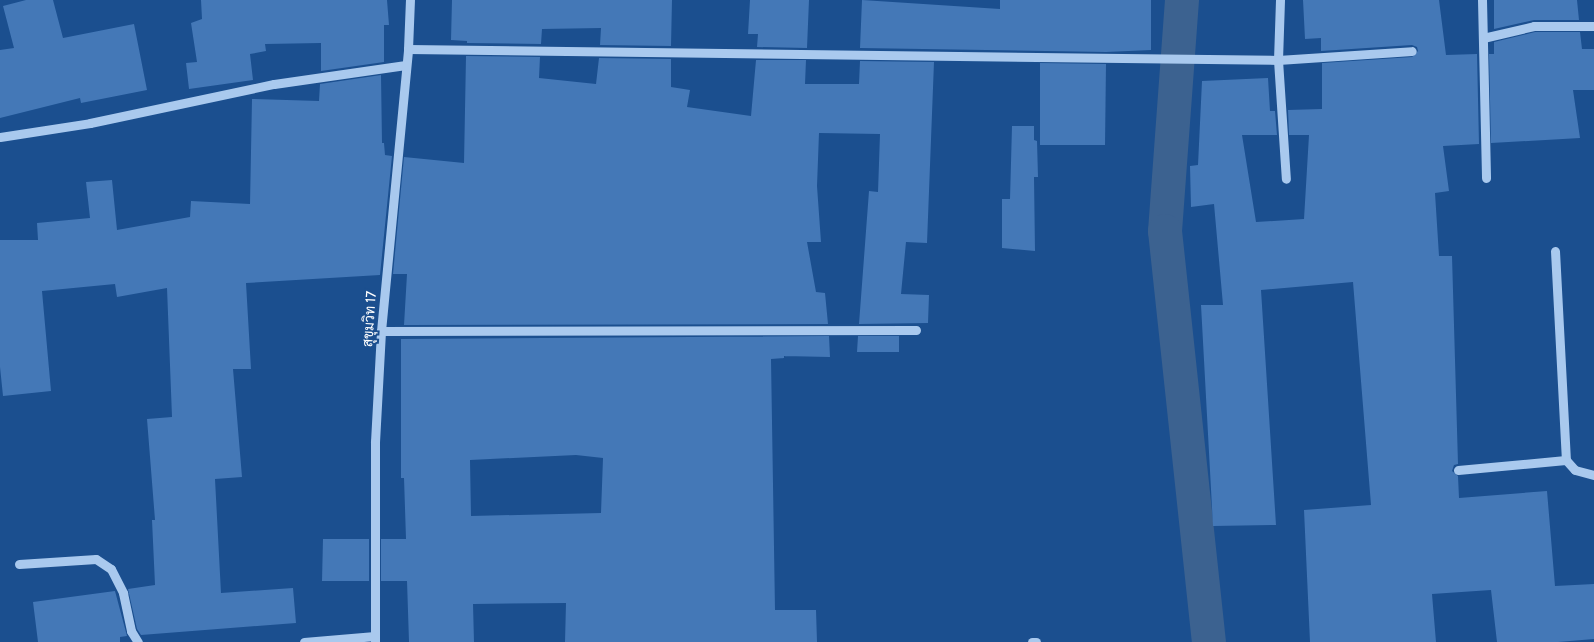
<!DOCTYPE html>
<meta charset="utf-8">
<style>
body{margin:0}
#map{position:relative;width:1594px;height:642px;overflow:hidden;background:#1b4f8f;font-family:Cabin,Sarabun,sans-serif}
div>[style]{position:absolute}
[style*='--x']{left:calc(var(--x)*1px);top:calc(var(--y)*1px);width:calc(var(--w)*1px);rotate:calc(var(--a)*1deg)}
.canal>*{height:34px;margin:-17px;padding:0 17px;transform-origin:17px;border-radius:17px;background:#3c6290}
.building>*{inset:0;background:#4478b7}
.minor>*{height:9px;margin:-4.5px;padding:0 4.5px;transform-origin:4.5px;border-radius:4.5px;background:#a9c9ee}
span{translate:-50% -50%;white-space:nowrap;text-align:center;line-height:1.15;-webkit-text-stroke:4px #1b4f8f;paint-order:stroke}
.street-label{font-size:14px;color:#fff}
</style>
<div id="map">
<div class="canal">
<i style="--x:1182;--y:0;--w:232;--a:94.2"></i>
<i style="--x:1165;--y:231;--w:413;--a:83.9"></i>
</div>
<div class="building">
<i style="clip-path:polygon(26px 0,53px 0,63px 38px,134px 24px,147px 90px,81px 103px,80px 98px,0 118px,0 50px,14px 48px,3px 6px)"></i>
<i style="clip-path:polygon(201px 0,387px 0,389px 25px,384px 25px,384px 62px,321px 71px,321px 43px,265px 44px,266px 51px,250px 54px,253px 80px,189px 89px,186px 63px,197px 62px,191px 23px,202px 19px)"></i>
<i style="clip-path:polygon(452px 0,672px 0,671px 46px,600px 45px,601px 28px,542px 29px,541px 44px,467px 43px,467px 41px,451px 40px)"></i>
<i style="clip-path:polygon(750px 0,809px 0,807px 48px,757px 47px,758px 34px,748px 34px)"></i>
<i style="clip-path:polygon(862px 0,1000px 9px,1000px 0,1151px 0,1151px 50px,1106px 52px,860px 48px)"></i>
<i style="clip-path:polygon(1303px 0,1439px 0,1446px 55px,1477px 54px,1479px 144px,1443px 146px,1449px 191px,1435px 193px,1439px 256px,1452px 256px,1458px 464px,1454px 465px,1452px 471px,1458px 476px,1459px 498px,1547px 491px,1555px 586px,1594px 584px,1594px 639px,1558px 642px,1497px 642px,1491px 590px,1432px 594px,1436px 642px,1310px 642px,1304px 510px,1371px 505px,1353px 282px,1261px 290px,1276px 525px,1213px 526px,1201px 305px,1223px 305px,1214px 204px,1191px 207px,1190px 166px,1198px 165px,1202px 81px,1268px 78px,1270px 111px,1275px 111px,1277px 135px,1242px 135px,1256px 222px,1304px 219px,1309px 135px,1289px 135px,1288px 110px,1322px 109px,1322px 63px,1412px 57px,1418px 51px,1417px 47px,1412px 45px,1321px 51px,1321px 38px,1305px 39px)"></i>
<i style="clip-path:polygon(1494px 0,1577px 0,1579px 20px,1534px 20px,1494px 29px)"></i>
<i style="clip-path:polygon(1535px 32px,1580px 32px,1582px 49px,1594px 49px,1594px 90px,1573px 90px,1580px 138px,1491px 143px,1489px 54px,1494px 54px,1494px 42px)"></i>
<i style="clip-path:polygon(466px 56px,540px 57px,539px 78px,596px 84px,599px 58px,671px 59px,671px 87px,690px 90px,687px 107px,751px 116px,756px 60px,806px 60px,805px 84px,859px 84px,860px 61px,934px 62px,927px 243px,906px 242px,901px 294px,929px 295px,928px 323px,859px 324px,869px 191px,878px 192px,880px 134px,819px 133px,817px 186px,821px 242px,807px 242px,816px 292px,825px 293px,828px 324px,404px 325px,407px 274px,393px 274px,404px 157px,464px 163px)"></i>
<i style="clip-path:polygon(1040px 63px,1106px 64px,1105px 145px,1040px 145px)"></i>
<i style="clip-path:polygon(381px 75px,382px 143px,384px 143px,385px 155px,392px 156px,380px 275px,246px 283px,251px 369px,233px 369px,242px 477px,215px 479px,221px 593px,293px 588px,296px 623px,141px 635px,137px 629px,128px 589px,155px 585px,152px 520px,155px 520px,147px 419px,172px 417px,167px 288px,117px 297px,115px 284px,42px 291px,51px 391px,3px 396px,0 367px,0 240px,38px 240px,37px 223px,90px 218px,86px 182px,112px 180px,117px 230px,190px 217px,191px 201px,250px 204px,252px 99px,319px 101px,320px 84px)"></i>
<i style="clip-path:polygon(1012px 126px,1034px 126px,1034px 140px,1037px 141px,1038px 177px,1034px 177px,1035px 251px,1002px 248px,1002px 199px,1010px 199px)"></i>
<i style="clip-path:polygon(evenodd,829px 336px,830px 357px,784px 356px,784px 358px,771px 359px,775px 610px,816px 610px,817px 642px,565px 642px,566px 603px,473px 604px,474px 642px,409px 642px,407px 581px,381px 581px,381px 539px,406px 539px,404px 478px,401px 478px,401px 339px,829px 336px,576px 455px,603px 458px,601px 513px,471px 516px,470px 460px,576px 455px)"></i>
<i style="clip-path:polygon(858px 336px,899px 336px,899px 352px,857px 352px)"></i>
<i style="clip-path:polygon(323px 539px,369px 539px,369px 581px,322px 581px)"></i>
<i style="clip-path:polygon(115px 591px,127px 636px,120px 637px,120px 642px,38px 642px,33px 602px)"></i>
</div>
<div class="minor">
<i style="--x:1280;--y:0;--w:60;--a:91.9"></i>
<i style="--x:1278;--y:60;--w:119;--a:86.2"></i>
<i style="--x:1482;--y:0;--w:178;--a:88.7"></i>
<i style="--x:1483;--y:38;--w:52;--a:-13.2"></i>
<i style="--x:1534;--y:26;--w:60;--a:0"></i>
<i style="--x:408;--y:49;--w:870;--a:0.72"></i>
<i style="--x:1278;--y:60;--w:134;--a:-3.8"></i>
<i style="--x:0;--y:137;--w:91;--a:-8.8"></i>
<i style="--x:90;--y:123;--w:188;--a:-12"></i>
<i style="--x:274;--y:84;--w:133;--a:-8.2"></i>
<i style="--x:1555;--y:251;--w:209;--a:87"></i>
<i style="--x:1566;--y:460;--w:13;--a:48"></i>
<i style="--x:1575;--y:470;--w:20;--a:15"></i>
<i style="--x:381;--y:331;--w:535;--a:-0.11"></i>
<i style="--x:1458;--y:470;--w:108;--a:-5.3"></i>
<i style="--x:19;--y:564;--w:77;--a:-3.7"></i>
<i style="--x:96;--y:559;--w:18;--a:34"></i>
<i style="--x:111;--y:569;--w:27;--a:63"></i>
<i style="--x:123;--y:593;--w:39;--a:78"></i>
<i style="--x:131;--y:631;--w:13;--a:58"></i>
<i style="--x:304;--y:642;--w:71;--a:-4.8"></i>
<i style="--x:375;--y:642;--w:200;--a:-90"></i>
<i style="--x:375;--y:442;--w:111;--a:-86.9"></i>
<i style="--x:381;--y:331;--w:283;--a:-84.5"></i>
<i style="--x:408;--y:49;--w:49;--a:-87.7"></i>
<i style="--x:1032;--y:642;--w:4;--a:0"></i>
</div>
<div class="street-label">
<span style="left:369px;top:319px;rotate:-86deg">สุขุมวิท 17</span>
</div>
</div>
